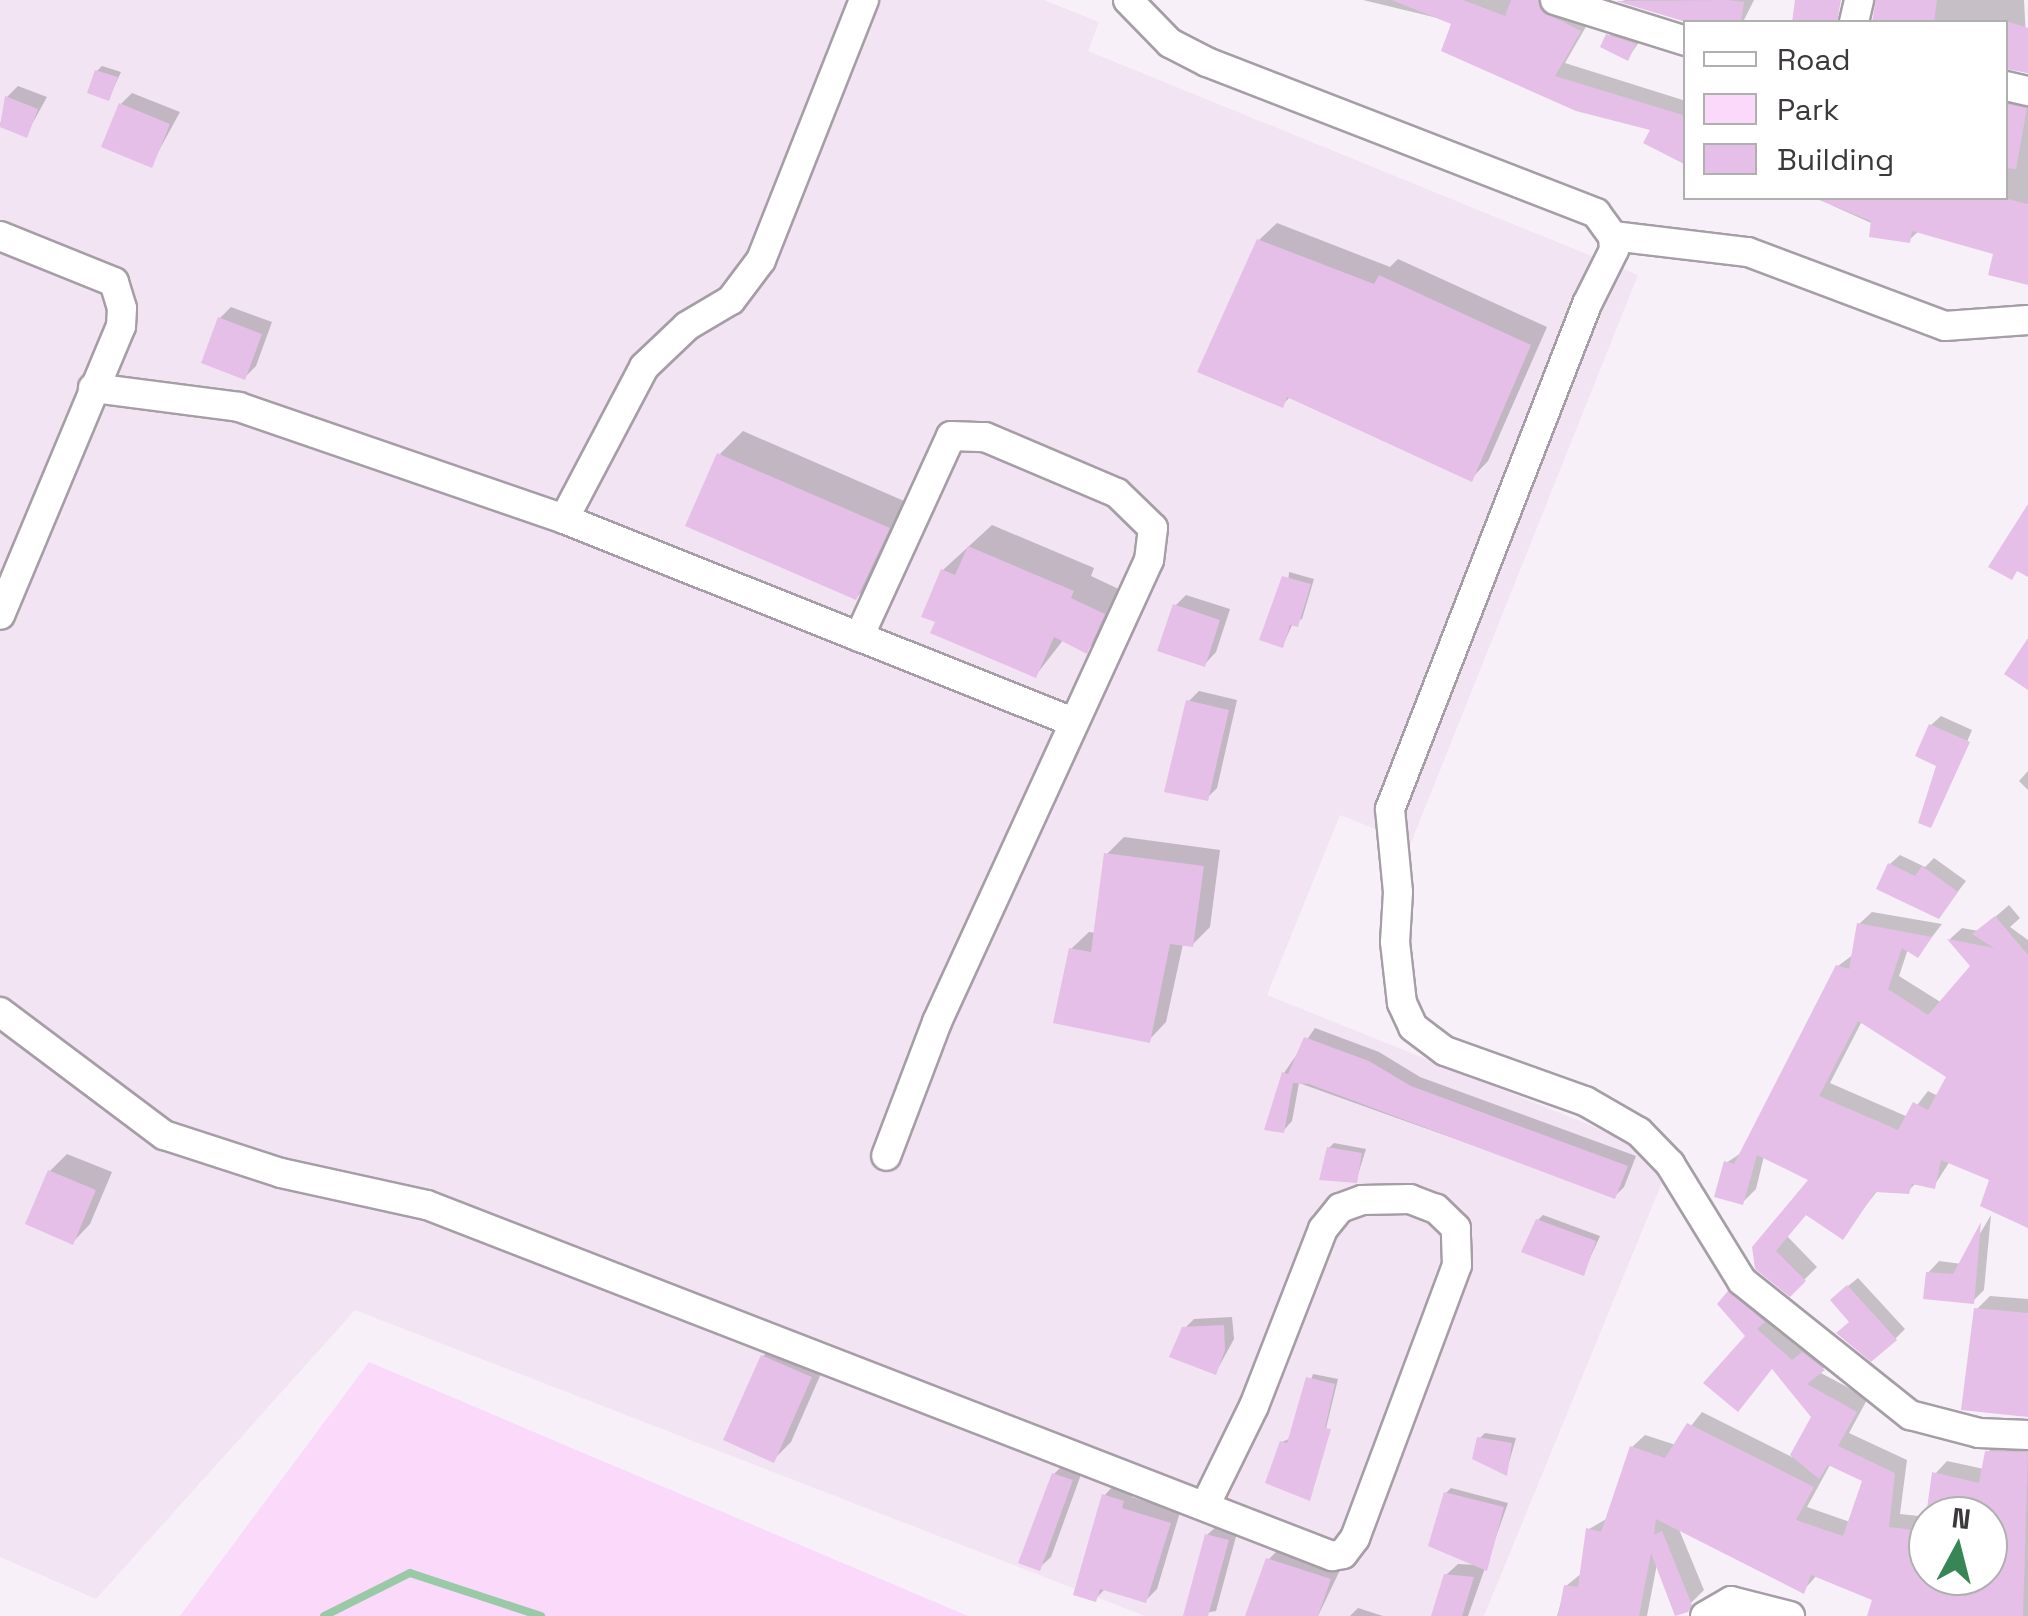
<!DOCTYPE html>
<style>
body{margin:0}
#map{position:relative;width:2028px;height:1616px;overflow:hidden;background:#f8f0f8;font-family:"Space Grotesk",sans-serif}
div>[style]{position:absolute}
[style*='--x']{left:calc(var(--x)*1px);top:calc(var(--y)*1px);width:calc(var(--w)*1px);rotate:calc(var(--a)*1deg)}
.built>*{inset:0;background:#f2e4f3}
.green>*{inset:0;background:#fad9fb}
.shadow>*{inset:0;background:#0003}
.stream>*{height:8px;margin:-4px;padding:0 4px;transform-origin:4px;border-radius:4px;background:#9ac9a7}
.building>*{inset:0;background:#e5bfe7}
.roads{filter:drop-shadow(2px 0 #a69ea6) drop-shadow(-2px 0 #a69ea6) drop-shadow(0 2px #a69ea6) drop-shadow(0 -2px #a69ea6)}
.minor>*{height:28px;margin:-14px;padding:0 14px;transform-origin:14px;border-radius:14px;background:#fff}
span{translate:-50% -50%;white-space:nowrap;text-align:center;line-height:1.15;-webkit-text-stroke:10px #fff;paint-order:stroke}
.legend{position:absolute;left:1683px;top:20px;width:325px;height:180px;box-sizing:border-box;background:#fff;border:2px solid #b1b0b1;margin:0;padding:12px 18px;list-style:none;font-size:30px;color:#3c393c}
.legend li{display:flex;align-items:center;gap:20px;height:50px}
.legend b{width:50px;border:2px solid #b1b0b1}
.north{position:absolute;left:1908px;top:1496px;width:100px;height:100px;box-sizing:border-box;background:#fff;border:2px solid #b1b0b1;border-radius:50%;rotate:7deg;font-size:28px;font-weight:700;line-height:40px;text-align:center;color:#3c393c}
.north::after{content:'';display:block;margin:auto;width:35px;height:45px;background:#388656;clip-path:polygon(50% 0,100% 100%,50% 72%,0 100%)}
</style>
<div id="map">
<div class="built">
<i style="clip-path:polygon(0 0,1044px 0,1099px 22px,1088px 51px,1638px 275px,1411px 843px,1340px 815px,1267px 995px,1672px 1158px,1484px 1616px,1145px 1616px,355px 1310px,96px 1599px,0 1557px)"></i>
</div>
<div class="green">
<i style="clip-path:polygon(369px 1362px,968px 1616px,180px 1616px)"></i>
</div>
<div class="shadow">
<i style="clip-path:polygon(1363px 0,1554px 0,1591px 18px,1565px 63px,1686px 101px,1686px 162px,1654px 129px,1577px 108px,1454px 22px)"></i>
<i style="clip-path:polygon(1622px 0,1754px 0,1743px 22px,1698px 22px)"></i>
<i style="clip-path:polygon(1878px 0,2024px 0,2028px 73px,2006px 67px,2006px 22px,1874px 21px)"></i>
<i style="clip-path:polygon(1620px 24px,1646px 32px,1628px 58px,1609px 36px)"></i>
<i style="clip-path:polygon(102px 66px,121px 72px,109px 98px,97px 71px)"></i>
<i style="clip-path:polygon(2006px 83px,2028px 94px,2028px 284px,1996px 252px,1919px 231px,1909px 240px,1831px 205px,1833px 198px,2006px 198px)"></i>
<i style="clip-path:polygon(18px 86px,47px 97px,26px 135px,0 125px,7px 97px)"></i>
<i style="clip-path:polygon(132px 93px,180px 112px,151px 165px,121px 104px)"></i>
<i style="clip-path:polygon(1277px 223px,1390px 267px,1398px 259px,1547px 327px,1488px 461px,1471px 479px,1291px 396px,1282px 405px,1259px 240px)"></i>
<i style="clip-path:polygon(231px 307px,272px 322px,256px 366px,245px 377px,220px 318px)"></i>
<i style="clip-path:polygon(743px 431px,911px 504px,879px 574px,856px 598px,720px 454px)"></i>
<i style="clip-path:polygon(992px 525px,1094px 568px,1091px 576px,1125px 592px,1108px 629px,1086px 651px,1064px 639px,1036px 675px,938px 621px,943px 570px)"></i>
<i style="clip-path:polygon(1289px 572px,1314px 579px,1302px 619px,1293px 623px,1283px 645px)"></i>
<i style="clip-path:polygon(1186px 595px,1230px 609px,1216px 652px,1205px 664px,1175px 606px)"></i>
<i style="clip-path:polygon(1199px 691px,1237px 700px,1217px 788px,1207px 798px,1189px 701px)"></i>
<i style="clip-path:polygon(1941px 716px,1972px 730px,1931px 826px,1940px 765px,1931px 725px)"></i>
<i style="clip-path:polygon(2028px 771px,2028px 790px,2019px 781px)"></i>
<i style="clip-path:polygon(1124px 837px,1220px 850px,1210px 927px,1192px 945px,1183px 944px,1166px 1022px,1149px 1040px,1071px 949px,1089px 932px,1096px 933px,1107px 854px)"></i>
<i style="clip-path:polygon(1900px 855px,1925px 867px,1934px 858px,1966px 881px,1939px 916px,1890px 864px)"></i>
<i style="clip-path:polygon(evenodd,2009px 905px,2020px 918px,2010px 927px,2028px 940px,2028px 1228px,1983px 1205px,1993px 1179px,1950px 1161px,1934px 1186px,1917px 1182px,1908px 1191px,1878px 1190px,1842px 1236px,1807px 1213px,1787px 1236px,1817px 1267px,1790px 1294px,1758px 1268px,1812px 1180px,1764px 1156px,1756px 1189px,1743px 1202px,1726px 1163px,1744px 1151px,1838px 966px,1854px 954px,1859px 924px,1872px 912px,1942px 924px,1918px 955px,1908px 949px,1899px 976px,1942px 1003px,1974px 966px,1950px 939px,1962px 928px,1979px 931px,2009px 905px,1862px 1021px,1949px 1076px,1938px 1096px,1928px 1091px,1908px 1117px,1830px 1083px,1862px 1021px)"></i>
<i style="clip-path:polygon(1315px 1028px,1379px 1052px,1420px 1077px,1636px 1156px,1624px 1187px,1615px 1196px,1299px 1083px,1292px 1121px,1283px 1131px,1284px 1073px)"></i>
<i style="clip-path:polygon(1334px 1143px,1366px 1149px,1356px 1181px,1329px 1148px)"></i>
<i style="clip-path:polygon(67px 1154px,112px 1172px,90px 1224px,73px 1242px,50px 1171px)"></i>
<i style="clip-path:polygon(1543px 1215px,1600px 1236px,1583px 1273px,1538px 1220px)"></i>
<i style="clip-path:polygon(1991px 1215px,1984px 1290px,1973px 1301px,1928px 1273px,1939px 1261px,1962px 1264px)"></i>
<i style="clip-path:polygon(1858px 1278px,1905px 1329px,1895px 1339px,1852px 1321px,1843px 1290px)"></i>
<i style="clip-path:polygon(evenodd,1742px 1280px,1836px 1356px,1819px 1372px,1868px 1398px,1849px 1433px,1907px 1460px,1900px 1514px,1928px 1517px,1928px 1576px,1988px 1576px,1988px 1516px,1928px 1516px,1935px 1474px,1947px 1461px,1984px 1469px,1988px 1452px,2001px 1439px,2028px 1439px,2028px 1616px,1870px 1616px,1875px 1598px,1817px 1575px,1803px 1591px,1678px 1527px,1704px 1590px,1691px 1603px,1657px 1564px,1647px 1616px,1557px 1616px,1566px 1586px,1582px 1573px,1589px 1529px,1608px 1518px,1632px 1447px,1645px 1435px,1676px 1445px,1702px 1412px,1792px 1457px,1814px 1417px,1749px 1336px,1729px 1293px,1742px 1280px,1831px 1463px,1865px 1479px,1850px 1522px,1807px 1507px,1831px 1463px)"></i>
<i style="clip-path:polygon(1990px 1296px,2028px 1299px,2028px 1416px,1977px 1309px)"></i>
<i style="clip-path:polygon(1232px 1317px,1234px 1339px,1216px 1372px,1184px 1329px,1194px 1319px)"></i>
<i style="clip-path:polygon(781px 1339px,827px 1360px,791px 1442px,773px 1460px,763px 1356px)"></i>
<i style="clip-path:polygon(1313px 1374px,1338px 1379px,1309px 1498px,1282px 1442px,1291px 1438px)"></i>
<i style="clip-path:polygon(1485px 1433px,1516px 1438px,1506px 1473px,1480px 1438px)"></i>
<i style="clip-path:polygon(1065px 1463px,1083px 1469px,1051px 1557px,1039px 1568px,1054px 1474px)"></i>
<i style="clip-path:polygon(1115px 1484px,1134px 1490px,1132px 1497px,1180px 1512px,1157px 1589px,1146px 1600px,1106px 1588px,1095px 1599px,1104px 1496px)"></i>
<i style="clip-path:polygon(1451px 1488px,1508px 1503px,1468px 1616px,1434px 1616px,1446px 1575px,1458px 1564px,1477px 1565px,1446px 1493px)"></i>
<i style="clip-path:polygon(1219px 1524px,1238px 1529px,1216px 1611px,1185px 1616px,1207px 1535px)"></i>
<i style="clip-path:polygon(1280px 1548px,1341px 1568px,1318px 1616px,1250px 1616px,1268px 1560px)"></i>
<i style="clip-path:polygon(1358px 1608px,1383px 1616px,1350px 1616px)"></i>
</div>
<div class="stream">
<i style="--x:324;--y:1616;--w:96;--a:-26.6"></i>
<i style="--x:410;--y:1573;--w:138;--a:18.2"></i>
</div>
<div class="building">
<i style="clip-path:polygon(1392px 0,1463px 0,1505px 16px,1511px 0,1538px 0,1543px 12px,1581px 31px,1555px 76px,1686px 116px,1686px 165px,1643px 143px,1650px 130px,1576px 111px,1441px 51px,1451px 24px)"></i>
<i style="clip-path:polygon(1728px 0,1744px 2px,1741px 22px,1686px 22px,1616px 1px)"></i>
<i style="clip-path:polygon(1795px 0,1841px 0,1837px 22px,1792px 22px)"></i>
<i style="clip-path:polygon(1876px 0,1937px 0,1934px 22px,1872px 22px)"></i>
<i style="clip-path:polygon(2006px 21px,2028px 28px,2028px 73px,2006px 69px)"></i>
<i style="clip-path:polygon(1606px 34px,1636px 44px,1628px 61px,1600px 47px)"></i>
<i style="clip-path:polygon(95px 70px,118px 77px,109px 101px,87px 93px)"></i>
<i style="clip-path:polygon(5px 96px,38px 109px,27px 138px,0 127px)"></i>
<i style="clip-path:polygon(119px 103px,170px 124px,152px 168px,101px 147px)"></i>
<i style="clip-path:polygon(2006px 104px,2027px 108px,2016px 169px,2006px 168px)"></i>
<i style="clip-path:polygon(1814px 198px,2003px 198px,2028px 204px,2028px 285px,1988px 275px,1993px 254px,1912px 231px,1910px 243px,1869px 237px,1871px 221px)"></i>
<i style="clip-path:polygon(1257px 239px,1374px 284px,1379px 275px,1531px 345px,1472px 482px,1287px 397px,1283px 408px,1197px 372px)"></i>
<i style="clip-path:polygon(218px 317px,262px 334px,245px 380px,201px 363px)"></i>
<i style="clip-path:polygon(717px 453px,890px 528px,856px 600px,685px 526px)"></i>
<i style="clip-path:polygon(2028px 504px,2028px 577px,2017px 571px,2012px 580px,1988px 567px)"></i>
<i style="clip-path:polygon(968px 546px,1074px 591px,1071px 598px,1105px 614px,1087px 654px,1054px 637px,1036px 678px,930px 633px,935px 622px,921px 617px,941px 569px,955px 575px)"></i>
<i style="clip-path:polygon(1282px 576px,1311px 584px,1298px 627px,1290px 625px,1283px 648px,1259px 640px)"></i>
<i style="clip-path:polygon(1173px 604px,1220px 620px,1205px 667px,1157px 651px)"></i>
<i style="clip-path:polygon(2028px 638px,2028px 690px,2004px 674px)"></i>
<i style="clip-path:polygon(1186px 700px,1229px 710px,1208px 801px,1164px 792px)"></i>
<i style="clip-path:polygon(1929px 724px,1970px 742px,1931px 828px,1918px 823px,1936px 766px,1915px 756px)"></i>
<i style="clip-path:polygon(1104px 853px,1204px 866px,1193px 947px,1170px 944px,1150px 1043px,1053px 1023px,1069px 948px,1091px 952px)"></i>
<i style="clip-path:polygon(1888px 863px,1915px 876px,1922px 866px,1958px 892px,1939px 919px,1876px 889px)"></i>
<i style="clip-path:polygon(evenodd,1995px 916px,2028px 955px,2028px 1228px,1980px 1206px,1989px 1180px,1941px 1160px,1935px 1189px,1912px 1184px,1909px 1194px,1875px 1192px,1843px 1240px,1806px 1215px,1776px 1251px,1806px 1281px,1790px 1297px,1755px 1269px,1752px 1247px,1808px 1180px,1757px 1155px,1743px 1205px,1714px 1197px,1724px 1161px,1734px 1164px,1836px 965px,1849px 969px,1857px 923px,1932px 937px,1918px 958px,1902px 948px,1888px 989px,1928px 1015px,1970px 966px,1947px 939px,1994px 948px,1972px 934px,1995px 916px,1858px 1021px,1946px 1077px,1928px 1110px,1913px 1102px,1898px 1130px,1819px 1096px,1858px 1021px)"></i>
<i style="clip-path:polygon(1304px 1037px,1369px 1061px,1411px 1086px,1628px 1166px,1615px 1199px,1309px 1084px,1293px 1083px,1284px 1133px,1264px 1130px,1282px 1072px,1288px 1074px)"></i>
<i style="clip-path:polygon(1327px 1147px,1362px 1153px,1357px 1183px,1319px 1180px)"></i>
<i style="clip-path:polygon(48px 1170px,96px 1190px,73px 1245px,25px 1224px)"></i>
<i style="clip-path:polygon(1536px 1219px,1596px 1241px,1584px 1276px,1521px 1252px)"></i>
<i style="clip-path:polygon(1981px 1222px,1974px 1304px,1923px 1299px,1926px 1272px,1953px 1274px)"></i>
<i style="clip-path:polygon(1847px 1285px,1897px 1340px,1871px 1362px,1836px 1333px,1849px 1322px,1830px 1300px)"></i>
<i style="clip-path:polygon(1728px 1291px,1765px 1322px,1757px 1329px,1792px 1360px,1802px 1352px,1825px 1370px,1807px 1384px,1857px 1412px,1838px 1446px,1895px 1473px,1889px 1527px,1928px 1532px,1928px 1576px,1988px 1576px,1988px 1516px,1926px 1516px,1932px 1472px,1979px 1483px,1985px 1451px,2028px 1452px,2023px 1616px,1867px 1616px,1872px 1600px,1811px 1575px,1804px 1594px,1656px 1519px,1654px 1535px,1662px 1531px,1692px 1605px,1688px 1612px,1675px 1616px,1651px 1553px,1639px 1616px,1558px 1616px,1564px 1585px,1578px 1587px,1586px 1528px,1601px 1532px,1630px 1446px,1665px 1458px,1687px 1423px,1814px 1487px,1796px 1520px,1843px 1536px,1862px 1481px,1828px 1465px,1819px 1479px,1790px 1455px,1811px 1417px,1772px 1369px,1738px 1412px,1703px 1383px,1745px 1336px,1717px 1304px)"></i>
<i style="clip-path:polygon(1974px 1308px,2028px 1313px,2028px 1417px,1961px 1410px)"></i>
<i style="clip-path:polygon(1224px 1325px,1225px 1350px,1216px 1375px,1169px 1357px,1182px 1327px)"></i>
<i style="clip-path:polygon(761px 1355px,812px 1377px,774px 1463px,723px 1440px)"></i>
<i style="clip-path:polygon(1306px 1377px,1335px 1384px,1325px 1428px,1331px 1429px,1310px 1501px,1265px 1483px,1280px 1441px,1287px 1443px)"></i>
<i style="clip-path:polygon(1477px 1437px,1512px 1443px,1507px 1476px,1472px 1459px)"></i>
<i style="clip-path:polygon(1052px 1473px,1073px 1480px,1040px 1571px,1018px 1563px)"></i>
<i style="clip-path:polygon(1444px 1492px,1504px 1507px,1487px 1571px,1428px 1546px)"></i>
<i style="clip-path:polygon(1102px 1494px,1124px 1501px,1122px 1508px,1171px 1523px,1146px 1603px,1100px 1589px,1096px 1602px,1073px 1595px)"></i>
<i style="clip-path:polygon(1205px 1534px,1229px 1540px,1208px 1616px,1183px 1616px)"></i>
<i style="clip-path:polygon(1266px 1558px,1331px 1579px,1318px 1616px,1245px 1616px)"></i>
<i style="clip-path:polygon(1444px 1574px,1474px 1577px,1462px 1616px,1431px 1616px)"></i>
</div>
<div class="roads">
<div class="minor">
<i style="--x:1128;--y:0;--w:60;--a:45.7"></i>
<i style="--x:1170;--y:43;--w:42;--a:27.2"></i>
<i style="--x:1207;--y:62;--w:417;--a:21.2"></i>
<i style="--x:1596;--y:213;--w:29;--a:54"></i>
<i style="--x:1613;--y:236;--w:14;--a:86"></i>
<i style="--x:1614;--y:250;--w:60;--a:116.6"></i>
<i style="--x:1587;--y:304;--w:542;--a:111.31"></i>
<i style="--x:1390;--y:809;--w:83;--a:84.5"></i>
<i style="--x:1398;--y:892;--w:50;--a:93.4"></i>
<i style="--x:1395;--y:942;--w:61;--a:83.5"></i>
<i style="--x:1402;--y:1003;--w:26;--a:65"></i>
<i style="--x:1413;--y:1027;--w:40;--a:37"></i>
<i style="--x:1445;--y:1051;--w:149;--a:19.7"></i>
<i style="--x:1585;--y:1101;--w:62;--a:29.9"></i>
<i style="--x:1639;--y:1132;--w:45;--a:45.9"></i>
<i style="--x:1670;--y:1164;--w:137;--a:58.4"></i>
<i style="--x:1742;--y:1281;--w:215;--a:38.6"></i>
<i style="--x:1910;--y:1415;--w:71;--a:14.6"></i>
<i style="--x:1979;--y:1433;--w:49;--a:2.3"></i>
<i style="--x:1555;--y:0;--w:137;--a:17.4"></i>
<i style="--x:1854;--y:22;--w:23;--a:-77"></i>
<i style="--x:2006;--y:86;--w:23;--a:13"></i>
<i style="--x:0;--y:236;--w:123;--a:22"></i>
<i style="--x:114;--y:282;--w:27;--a:73"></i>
<i style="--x:122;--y:308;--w:18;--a:93"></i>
<i style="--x:121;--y:326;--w:313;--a:112.7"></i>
<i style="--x:1613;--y:236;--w:136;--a:6.8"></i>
<i style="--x:1748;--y:252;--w:210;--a:20.6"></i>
<i style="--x:1945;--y:326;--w:83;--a:-4.1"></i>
<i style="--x:93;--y:388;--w:147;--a:7.4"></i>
<i style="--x:239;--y:407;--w:344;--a:19"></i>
<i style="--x:564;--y:519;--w:548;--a:21.74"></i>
<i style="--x:564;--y:519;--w:172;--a:-62.2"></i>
<i style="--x:644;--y:367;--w:59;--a:-43.6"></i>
<i style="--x:687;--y:326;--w:51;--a:-30.6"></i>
<i style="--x:731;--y:300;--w:50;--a:-53.1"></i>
<i style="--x:761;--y:260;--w:280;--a:-68.4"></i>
<i style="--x:859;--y:637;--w:221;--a:-65.4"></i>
<i style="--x:951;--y:436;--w:34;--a:2"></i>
<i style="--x:985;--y:437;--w:143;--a:23"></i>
<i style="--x:1117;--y:493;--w:50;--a:44.2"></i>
<i style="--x:1153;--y:528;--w:32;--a:97"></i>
<i style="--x:1149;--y:560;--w:508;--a:114.65"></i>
<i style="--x:937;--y:1022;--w:143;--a:110.8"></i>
<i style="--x:0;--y:1012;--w:205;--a:36.9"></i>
<i style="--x:164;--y:1135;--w:123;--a:18"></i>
<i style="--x:281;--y:1173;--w:149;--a:12.4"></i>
<i style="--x:427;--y:1205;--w:971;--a:21.2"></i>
<i style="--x:1332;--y:1556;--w:11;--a:-10"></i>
<i style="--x:1343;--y:1554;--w:20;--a:-53"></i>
<i style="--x:1355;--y:1538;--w:291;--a:-69.5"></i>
<i style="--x:1457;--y:1265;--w:37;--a:-92"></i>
<i style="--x:1456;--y:1228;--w:28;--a:-136"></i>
<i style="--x:1436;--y:1209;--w:28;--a:-159"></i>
<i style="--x:1410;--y:1199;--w:48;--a:178.8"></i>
<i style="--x:1362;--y:1200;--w:23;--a:160"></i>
<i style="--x:1340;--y:1208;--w:27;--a:129"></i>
<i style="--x:1323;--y:1229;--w:190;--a:111.3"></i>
<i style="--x:1254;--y:1406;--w:111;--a:116.1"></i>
<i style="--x:1705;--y:1616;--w:30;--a:-30"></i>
<i style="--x:1731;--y:1601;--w:61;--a:14.3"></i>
</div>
</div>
<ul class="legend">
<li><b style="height:12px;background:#fff"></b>Road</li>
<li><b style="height:28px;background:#fad9fb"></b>Park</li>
<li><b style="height:28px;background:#e5bfe7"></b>Building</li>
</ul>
<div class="north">N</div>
</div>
